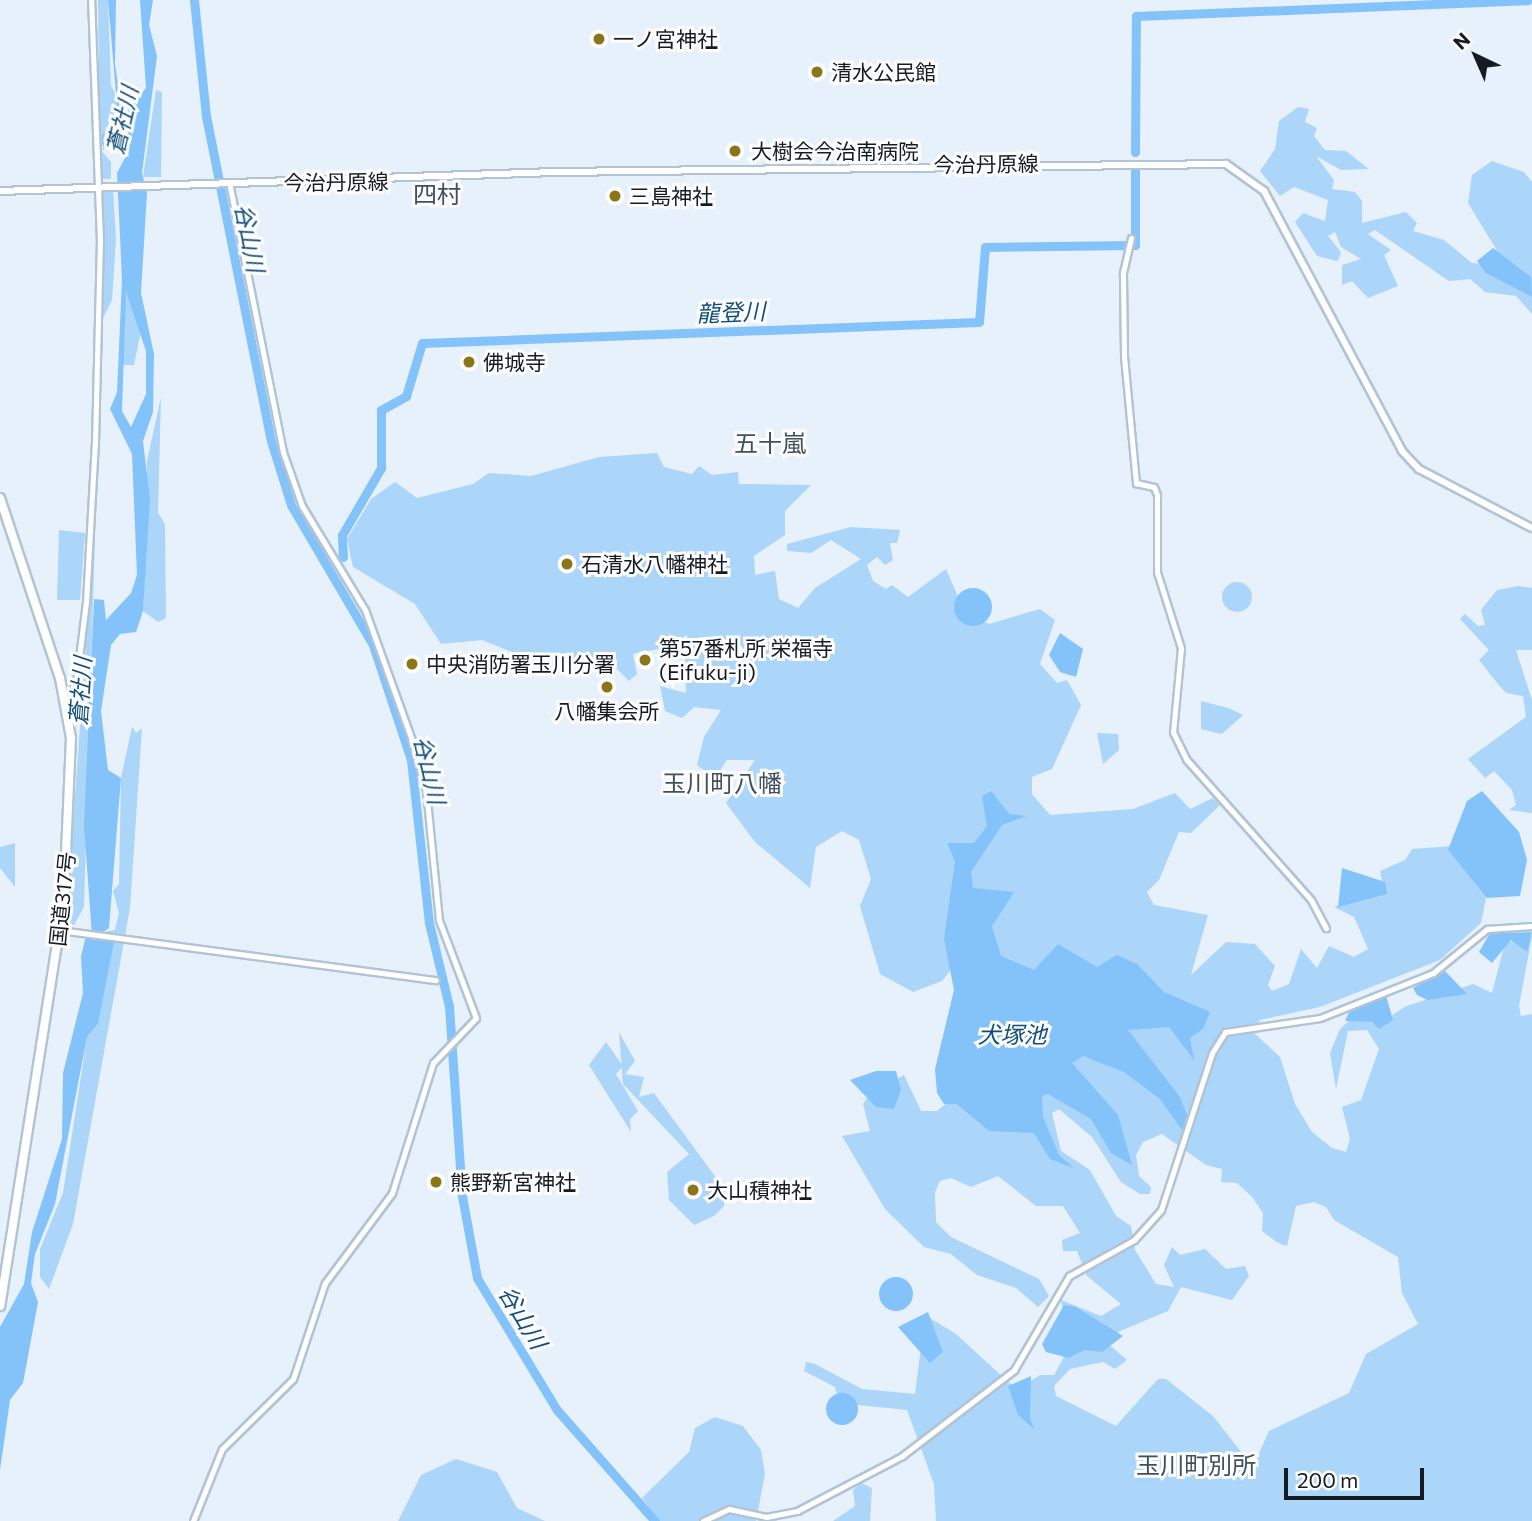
<!DOCTYPE html>
<meta charset="utf-8">
<style>
body{margin:0}
#map{position:relative;width:1532px;height:1521px;overflow:hidden;background:#e6f1fb;font-family:Commissioner,"Noto Sans JP",sans-serif}
div>[style]{position:absolute}
[style*='--x']{left:calc(var(--x)*1px);top:calc(var(--y)*1px);width:calc(var(--w)*1px);rotate:calc(var(--a)*1deg)}
.green>*{inset:0;background:#acd5fa}
.round{border-radius:50%}
.water>*{inset:0;background:#84c3f9}
.river>*{height:9px;margin:-4.5px;padding:0 4.5px;transform-origin:4.5px;border-radius:4.5px;background:#84c3f9}
.roads{filter:drop-shadow(2px 0 #b2c4d4) drop-shadow(-2px 0 #b2c4d4) drop-shadow(0 2px #b2c4d4) drop-shadow(0 -2px #b2c4d4)}
.minor>*{height:5px;margin:-2.5px;padding:0 2.5px;transform-origin:2.5px;border-radius:2.5px;background:#fff}
.major>*{height:6px;margin:-3px;padding:0 3px;transform-origin:3px;border-radius:3px;background:#fff}
.highway>*{height:8px;margin:-4px;padding:0 4px;transform-origin:4px;border-radius:4px;background:#fff}
.dots>*{width:19px;height:19px;translate:-50% -50%;box-sizing:border-box;border:4px solid #fdfdfd;border-radius:50%}
span{translate:-50% -50%;white-space:nowrap;text-align:center;line-height:1.15;-webkit-text-stroke:6px #fdfdfd;paint-order:stroke}
.poi-label{font-size:21px;color:#141b21}
.left{translate:0 -50%;text-align:left}
.street-label{font-size:21px;color:#141b21}
.water-label{font-size:23px;color:#124e7a;font-style:italic}
.quarter-label{font-size:24px;color:#41505e}
.north{position:absolute;left:1441px;top:21px;width:70px;height:70px;-webkit-text-stroke:5px #fdfdfd;paint-order:stroke;rotate:316deg;font-size:19px;font-weight:700;line-height:28px;text-align:center;color:#141b21}
.north::after{content:'';display:block;margin:auto;width:24px;height:32px;background:#141b21;clip-path:polygon(50% 0,100% 100%,50% 72%,0 100%)}
.scale{position:absolute;left:1284px;top:1468px;width:140px;height:32px;box-sizing:border-box;border:4px solid #141b21;border-top:0;padding-left:9px;font-size:21px;line-height:24px;white-space:nowrap;color:#141b21;-webkit-text-stroke:5px #fdfdfd;paint-order:stroke}
</style>
<div id="map">
<div class="green">
<i style="clip-path:polygon(98px 0,108px 0,111px 85px,118px 100px,117px 125px,105px 133px,101px 150px,111px 162px,111px 179px,100px 179px)"></i>
<i style="clip-path:polygon(156px 90px,162px 92px,161px 177px,143px 177px)"></i>
<i style="clip-path:polygon(1298px 107px,1309px 109px,1305px 122px,1317px 128px,1314px 136px,1325px 150px,1346px 151px,1369px 169px,1341px 170px,1316px 156px,1334px 180px,1332px 189px,1355px 192px,1362px 201px,1362px 223px,1406px 212px,1417px 223px,1413px 231px,1444px 240px,1472px 263px,1507px 267px,1468px 203px,1472px 175px,1492px 161px,1524px 172px,1532px 182px,1532px 314px,1516px 296px,1485px 292px,1470px 279px,1449px 281px,1375px 230px,1368px 234px,1391px 250px,1384px 255px,1398px 286px,1368px 298px,1352px 281px,1342px 285px,1342px 265px,1361px 259px,1341px 247px,1335px 232px,1328px 236px,1341px 252px,1338px 261px,1317px 256px,1295px 222px,1303px 213px,1325px 221px,1328px 200px,1294px 187px,1280px 196px,1260px 171px,1275px 149px,1279px 121px)"></i>
<i style="clip-path:polygon(100px 189px,113px 189px,116px 239px,112px 300px,101px 322px)"></i>
<i style="clip-path:polygon(125px 290px,141px 331px,134px 365px,122px 365px)"></i>
<i style="clip-path:polygon(161px 397px,158px 513px,165px 524px,166px 618px,158px 622px,143px 611px,147px 461px)"></i>
<i style="clip-path:polygon(657px 453px,664px 467px,692px 474px,699px 466px,712px 475px,738px 472px,739px 484px,811px 485px,785px 511px,785px 535px,754px 556px,755px 575px,775px 571px,779px 599px,798px 608px,815px 588px,861px 559px,831px 540px,811px 553px,787px 551px,787px 544px,851px 527px,900px 530px,897px 543px,890px 543px,893px 560px,885px 565px,877px 557px,867px 565px,873px 581px,886px 589px,892px 585px,908px 597px,946px 569px,965px 613px,989px 624px,1040px 609px,1055px 620px,1040px 664px,1057px 683px,1067px 680px,1081px 705px,1052px 769px,1032px 777px,1032px 794px,1050px 815px,1133px 809px,1175px 793px,1190px 809px,1213px 798px,1220px 805px,1191px 833px,1179px 832px,1159px 880px,1147px 892px,1154px 905px,1208px 915px,1191px 975px,1226px 942px,1255px 944px,1275px 966px,1268px 985px,1272px 991px,1289px 984px,1301px 949px,1317px 968px,1329px 946px,1354px 957px,1368px 949px,1354px 917px,1334px 907px,1384px 889px,1380px 871px,1405px 860px,1412px 849px,1452px 846px,1488px 888px,1481px 923px,1440px 960px,1320px 1007px,1260px 1020px,1253px 1032px,1280px 1057px,1295px 1104px,1312px 1132px,1332px 1148px,1346px 1152px,1350px 1139px,1342px 1107px,1361px 1100px,1379px 1049px,1367px 1030px,1348px 1031px,1336px 1089px,1330px 1053px,1340px 1029px,1351px 1019px,1380px 1024px,1404px 1007px,1473px 984px,1492px 993px,1505px 943px,1532px 936px,1519px 1006px,1521px 1016px,1532px 1014px,1532px 1521px,936px 1521px,934px 1484px,907px 1410px,839px 1403px,835px 1387px,804px 1371px,806px 1362px,815px 1364px,862px 1389px,915px 1394px,925px 1315px,956px 1334px,1017px 1390px,1040px 1375px,1054px 1375px,1071px 1344px,1105px 1341px,1127px 1360px,1115px 1369px,1103px 1362px,1070px 1369px,1054px 1386px,1056px 1396px,1116px 1426px,1158px 1379px,1166px 1379px,1213px 1416px,1253px 1467px,1269px 1431px,1349px 1393px,1366px 1354px,1418px 1324px,1402px 1293px,1398px 1257px,1334px 1220px,1326px 1207px,1314px 1202px,1296px 1206px,1287px 1246px,1278px 1243px,1262px 1231px,1263px 1213px,1252px 1197px,1237px 1183px,1221px 1182px,1222px 1169px,1206px 1165px,1162px 1134px,1143px 1142px,1136px 1155px,1139px 1176px,1151px 1187px,1150px 1194px,1140px 1194px,1121px 1182px,1092px 1137px,1059px 1109px,1052px 1113px,1061px 1151px,1090px 1170px,1116px 1216px,1131px 1226px,1135px 1250px,1156px 1284px,1174px 1287px,1164px 1265px,1172px 1247px,1180px 1255px,1205px 1249px,1226px 1269px,1245px 1266px,1249px 1276px,1232px 1300px,1181px 1287px,1168px 1311px,1106px 1337px,1063px 1313px,1061px 1300px,1101px 1316px,1121px 1304px,1087px 1276px,1077px 1251px,1063px 1251px,1062px 1240px,1080px 1233px,1063px 1206px,1036px 1206px,998px 1176px,971px 1187px,951px 1178px,940px 1181px,935px 1192px,936px 1222px,951px 1237px,1039px 1279px,1049px 1296px,1038px 1307px,1016px 1288px,977px 1275px,951px 1254px,924px 1247px,885px 1209px,842px 1136px,870px 1131px,863px 1104px,869px 1095px,904px 1075px,921px 1111px,937px 1111px,964px 1089px,1037px 981px,959px 960px,942px 981px,913px 992px,880px 974px,860px 906px,871px 879px,859px 840px,842px 831px,816px 847px,810px 888px,755px 842px,726px 803px,755px 760px,727px 760px,709px 787px,708px 773px,697px 765px,704px 737px,721px 710px,694px 707px,682px 718px,665px 711px,660px 686px,686px 693px,685px 653px,663px 648px,633px 654px,637px 674px,629px 681px,615px 667px,604px 677px,583px 658px,552px 668px,482px 640px,441px 644px,415px 604px,353px 567px,347px 539px,371px 499px,395px 482px,417px 498px,473px 484px,489px 473px,531px 476px,599px 457px)"></i>
<i style="clip-path:polygon(96px 501px,84px 907px,74px 925px,66px 924px)"></i>
<i style="clip-path:polygon(59px 530px,85px 533px,80px 600px,57px 600px)"></i>
<i class="round" style="left:1222px;top:582px;width:30px;height:30px"></i>
<i style="clip-path:polygon(1519px 586px,1532px 588px,1532px 650px,1516px 650px,1532px 700px,1532px 813px,1509px 810px,1516px 805px,1512px 790px,1494px 771px,1485px 778px,1468px 759px,1526px 717px,1523px 696px,1506px 693px,1493px 678px,1479px 660px,1489px 650px,1460px 619px,1465px 614px,1478px 626px,1485px 625px,1481px 610px,1497px 590px)"></i>
<i style="clip-path:polygon(1201px 701px,1228px 708px,1243px 715px,1222px 734px,1201px 729px)"></i>
<i style="clip-path:polygon(132px 727px,136px 733px,142px 728px,130px 908px,73px 1224px,49px 1289px,40px 1277px,40px 1249px,63px 1193px,87px 1037px,98px 1024px,103px 932px,115px 930px,119px 913px,113px 891px,119px 884px,121px 778px)"></i>
<i style="clip-path:polygon(1097px 733px,1118px 734px,1119px 750px,1103px 764px)"></i>
<i style="clip-path:polygon(15px 843px,15px 887px,0 868px,0 847px)"></i>
<i style="clip-path:polygon(619px 1032px,635px 1061px,625px 1074px,644px 1077px,639px 1097px,654px 1093px,725px 1190px,724px 1206px,714px 1216px,694px 1225px,669px 1200px,667px 1172px,689px 1154px,623px 1084px)"></i>
<i style="clip-path:polygon(606px 1042px,623px 1066px,616px 1074px,638px 1111px,630px 1119px,631px 1132px,589px 1065px)"></i>
<i style="clip-path:polygon(715px 1417px,743px 1426px,761px 1450px,765px 1474px,756px 1521px,659px 1521px,642px 1498px,689px 1452px,695px 1428px)"></i>
<i style="clip-path:polygon(456px 1459px,497px 1472px,517px 1508px,545px 1521px,398px 1521px,421px 1475px)"></i>
<i style="clip-path:polygon(861px 1483px,872px 1488px,870px 1521px,833px 1521px,855px 1506px,853px 1490px)"></i>
</div>
<div class="water">
<i style="clip-path:polygon(108px 0,116px 0,115px 65px,122px 108px,119px 132px,103px 150px,102px 136px,118px 117px)"></i>
<i style="clip-path:polygon(evenodd,140px 0,153px 0,149px 25px,157px 56px,142px 173px,147px 193px,141px 293px,154px 354px,153px 412px,143px 441px,150px 500px,143px 611px,136px 632px,120px 634px,111px 645px,101px 711px,108px 770px,121px 778px,109px 928px,103px 932px,114px 942px,98px 1024px,87px 1037px,55px 1204px,35px 1254px,31px 1283px,38px 1302px,23px 1383px,10px 1400px,0 1470px,0 1327px,24px 1284px,32px 1232px,62px 1139px,63px 1073px,83px 993px,81px 956px,86px 936px,92px 936px,84px 826px,94px 599px,104px 600px,106px 620px,131px 593px,137px 575px,132px 454px,110px 409px,117px 392px,122px 279px,117px 173px,127px 154px,122px 146px,129px 108px,146px 88px,140px 0,126px 292px,146px 351px,146px 394px,131px 427px,122px 411px,126px 292px)"></i>
<i style="clip-path:polygon(1493px 248px,1531px 277px,1532px 297px,1486px 273px,1477px 261px)"></i>
<i class="round" style="left:954px;top:588px;width:38px;height:38px"></i>
<i style="clip-path:polygon(1060px 633px,1083px 649px,1076px 677px,1060px 672px,1049px 655px)"></i>
<i style="clip-path:polygon(991px 791px,1009px 814px,1026px 816px,1002px 825px,971px 872px,973px 888px,1014px 892px,992px 926px,1001px 956px,1034px 970px,1058px 944px,1097px 967px,1117px 955px,1137px 964px,1164px 992px,1210px 1012px,1203px 1029px,1190px 1038px,1194px 1060px,1169px 1027px,1128px 1030px,1180px 1097px,1187px 1115px,1182px 1130px,1160px 1099px,1124px 1072px,1083px 1056px,1072px 1063px,1118px 1115px,1132px 1165px,1111px 1153px,1091px 1119px,1048px 1094px,1042px 1096px,1043px 1117px,1059px 1155px,1074px 1168px,1050px 1159px,1034px 1133px,989px 1131px,957px 1104px,944px 1104px,937px 1093px,935px 1069px,954px 990px,944px 939px,955px 861px,947px 843px,974px 843px,987px 826px,982px 796px)"></i>
<i style="clip-path:polygon(1482px 791px,1519px 832px,1527px 860px,1520px 896px,1487px 898px,1448px 850px,1467px 801px)"></i>
<i style="clip-path:polygon(1342px 868px,1385px 882px,1387px 894px,1338px 907px)"></i>
<i style="clip-path:polygon(1532px 932px,1527px 952px,1511px 940px,1492px 963px,1479px 952px,1490px 933px)"></i>
<i style="clip-path:polygon(1445px 971px,1467px 994px,1427px 1000px,1417px 995px,1413px 988px)"></i>
<i style="clip-path:polygon(1385px 992px,1393px 1020px,1379px 1029px,1372px 1022px,1345px 1021px,1350px 1010px)"></i>
<i style="clip-path:polygon(876px 1071px,896px 1071px,901px 1090px,894px 1109px,876px 1107px,850px 1080px)"></i>
<i class="round" style="left:879px;top:1277px;width:34px;height:34px"></i>
<i style="clip-path:polygon(1064px 1305px,1076px 1307px,1123px 1336px,1102px 1352px,1084px 1350px,1069px 1358px,1046px 1352px,1042px 1344px)"></i>
<i style="clip-path:polygon(928px 1312px,943px 1352px,930px 1363px,898px 1327px)"></i>
<i style="clip-path:polygon(1031px 1376px,1030px 1418px,1034px 1429px,1018px 1415px,1008px 1386px)"></i>
<i class="round" style="left:826px;top:1393px;width:32px;height:32px"></i>
</div>
<div class="river">
<i style="--x:194;--y:0;--w:117;--a:84.1"></i>
<i style="--x:206;--y:116;--w:331;--a:78.7"></i>
<i style="--x:271;--y:441;--w:67;--a:72.6"></i>
<i style="--x:291;--y:505;--w:162;--a:59.6"></i>
<i style="--x:373;--y:645;--w:121;--a:71.7"></i>
<i style="--x:411;--y:760;--w:164;--a:83.7"></i>
<i style="--x:429;--y:923;--w:85;--a:76.5"></i>
<i style="--x:449;--y:1006;--w:190;--a:86.1"></i>
<i style="--x:462;--y:1196;--w:83;--a:79.6"></i>
<i style="--x:477;--y:1278;--w:154;--a:58.8"></i>
<i style="--x:557;--y:1410;--w:148;--a:48.6"></i>
<i style="--x:1135;--y:152;--w:136;--a:-89.6"></i>
<i style="--x:1136;--y:16;--w:392;--a:-2.3"></i>
<i style="--x:343;--y:557;--w:22;--a:-93"></i>
<i style="--x:342;--y:535;--w:78;--a:-59.8"></i>
<i style="--x:381;--y:468;--w:58;--a:-90"></i>
<i style="--x:381;--y:410;--w:29;--a:-29"></i>
<i style="--x:406;--y:396;--w:55;--a:-73.2"></i>
<i style="--x:422;--y:343;--w:557;--a:-2.16"></i>
<i style="--x:979;--y:322;--w:75;--a:-85.4"></i>
<i style="--x:985;--y:247;--w:150;--a:-0.8"></i>
<i style="--x:1135;--y:245;--w:79;--a:-90"></i>
</div>
<div class="roads">
<div class="minor">
<i style="--x:1131;--y:238;--w:37;--a:103"></i>
<i style="--x:1123;--y:274;--w:82;--a:89.3"></i>
<i style="--x:1124;--y:356;--w:128;--a:84.6"></i>
<i style="--x:1136;--y:483;--w:18;--a:13"></i>
<i style="--x:1154;--y:487;--w:9;--a:69"></i>
<i style="--x:1157;--y:495;--w:77;--a:90"></i>
<i style="--x:1157;--y:572;--w:80;--a:72.5"></i>
<i style="--x:1181;--y:648;--w:84;--a:95.4"></i>
<i style="--x:1173;--y:732;--w:30;--a:64"></i>
<i style="--x:1186;--y:759;--w:188;--a:48.4"></i>
<i style="--x:1311;--y:900;--w:32;--a:62"></i>
<i style="--x:66;--y:705;--w:25;--a:-67"></i>
<i style="--x:76;--y:682;--w:81;--a:-82.9"></i>
<i style="--x:86;--y:602;--w:159;--a:-86.8"></i>
<i style="--x:95;--y:443;--w:201;--a:-88.6"></i>
<i style="--x:100;--y:242;--w:242;--a:-92.1"></i>
<i style="--x:60;--y:930;--w:379;--a:7.6"></i>
<i style="--x:193;--y:1521;--w:78;--a:-68.1"></i>
<i style="--x:222;--y:1449;--w:100;--a:-44.6"></i>
<i style="--x:293;--y:1379;--w:101;--a:-71.6"></i>
<i style="--x:325;--y:1283;--w:112;--a:-53.3"></i>
<i style="--x:392;--y:1193;--w:136;--a:-72.5"></i>
<i style="--x:433;--y:1063;--w:62;--a:-46.3"></i>
<i style="--x:476;--y:1018;--w:105;--a:-110.7"></i>
<i style="--x:439;--y:920;--w:131;--a:-95.7"></i>
<i style="--x:426;--y:790;--w:49;--a:-105.5"></i>
<i style="--x:413;--y:743;--w:141;--a:-109.8"></i>
<i style="--x:365;--y:610;--w:122;--a:-121.2"></i>
<i style="--x:302;--y:506;--w:57;--a:-109.4"></i>
<i style="--x:283;--y:452;--w:275;--a:-101.3"></i>
<i style="--x:703;--y:1521;--w:29;--a:-25"></i>
<i style="--x:729;--y:1509;--w:38;--a:12"></i>
<i style="--x:766;--y:1517;--w:32;--a:-11"></i>
<i style="--x:797;--y:1511;--w:119;--a:-27.6"></i>
<i style="--x:902;--y:1456;--w:141;--a:-37.5"></i>
<i style="--x:1014;--y:1370;--w:109;--a:-59.7"></i>
<i style="--x:1069;--y:1276;--w:74;--a:-29"></i>
<i style="--x:1134;--y:1240;--w:40;--a:-48"></i>
<i style="--x:1161;--y:1210;--w:165;--a:-72"></i>
<i style="--x:1212;--y:1053;--w:25;--a:-58"></i>
<i style="--x:1225;--y:1032;--w:96;--a:-8.4"></i>
<i style="--x:1320;--y:1018;--w:122;--a:-21.7"></i>
<i style="--x:1433;--y:973;--w:70;--a:-39.2"></i>
<i style="--x:1487;--y:929;--w:45;--a:-3.8"></i>
</div>
<div class="major">
<i style="--x:0;--y:191;--w:555;--a:-1.96"></i>
<i style="--x:555;--y:172;--w:671;--a:-0.68"></i>
<i style="--x:1226;--y:164;--w:47;--a:35.4"></i>
<i style="--x:1264;--y:191;--w:294;--a:62"></i>
<i style="--x:1402;--y:451;--w:25;--a:47"></i>
<i style="--x:1419;--y:469;--w:127;--a:27.6"></i>
</div>
<div class="highway">
<i style="--x:0;--y:498;--w:190;--a:71.6"></i>
<i style="--x:60;--y:678;--w:61;--a:79.6"></i>
<i style="--x:71;--y:738;--w:161;--a:92.5"></i>
<i style="--x:64;--y:899;--w:412;--a:98.9"></i>
</div>
</div>
<div class="dots">
<i style="left:599px;top:39px;background:#8a7519"></i>
<i style="left:817px;top:72px;background:#8a7519"></i>
<i style="left:735px;top:151px;background:#8a7519"></i>
<i style="left:615px;top:196px;background:#8a7519"></i>
<i style="left:469px;top:362px;background:#8a7519"></i>
<i style="left:567px;top:564px;background:#8a7519"></i>
<i style="left:645px;top:660px;background:#8a7519"></i>
<i style="left:412px;top:664px;background:#8a7519"></i>
<i style="left:607px;top:687px;background:#8a7519"></i>
<i style="left:436px;top:1182px;background:#8a7519"></i>
<i style="left:693px;top:1190px;background:#8a7519"></i>
</div>
<div class="poi-label">
<span class="left" style="left:613px;top:39px">一ノ宮神社</span>
<span class="left" style="left:831px;top:72px">清水公民館</span>
<span class="left" style="left:751px;top:151px">大樹会今治南病院</span>
<span class="left" style="left:629px;top:196px">三島神社</span>
<span class="left" style="left:483px;top:362px">佛城寺</span>
<span class="left" style="left:581px;top:564px">石清水八幡神社</span>
<span class="left" style="left:659px;top:660px">第57番札所 栄福寺<br>(Eifuku-ji)</span>
<span class="left" style="left:426px;top:664px">中央消防署玉川分署</span>
<span style="left:607px;top:711px">八幡集会所</span>
<span class="left" style="left:450px;top:1182px">熊野新宮神社</span>
<span class="left" style="left:707px;top:1190px">大山積神社</span>
</div>
<div class="street-label">
<span style="left:986px;top:164px;rotate:-1deg">今治丹原線</span>
<span style="left:336px;top:182px;rotate:-1deg">今治丹原線</span>
<span style="left:62px;top:899px;rotate:-84deg">国道317号</span>
</div>
<div class="water-label">
<span style="left:122px;top:120px;rotate:-77deg">蒼社川</span>
<span style="left:250px;top:238px;rotate:79deg">谷山川</span>
<span style="left:731px;top:312px;rotate:-2deg">龍登川</span>
<span style="left:80px;top:691px;rotate:-86deg">蒼社川</span>
<span style="left:430px;top:770px;rotate:77deg">谷山川</span>
<span style="left:1012px;top:1034px">犬塚池</span>
<span style="left:523px;top:1317px;rotate:59deg">谷山川</span>
</div>
<div class="quarter-label">
<span style="left:437px;top:194px">四村</span>
<span style="left:770px;top:443px">五十嵐</span>
<span style="left:722px;top:783px">玉川町八幡</span>
<span style="left:1196px;top:1465px">玉川町別所</span>
</div>
<div class="north">N</div>
<div class="scale">200 m</div>
</div>
